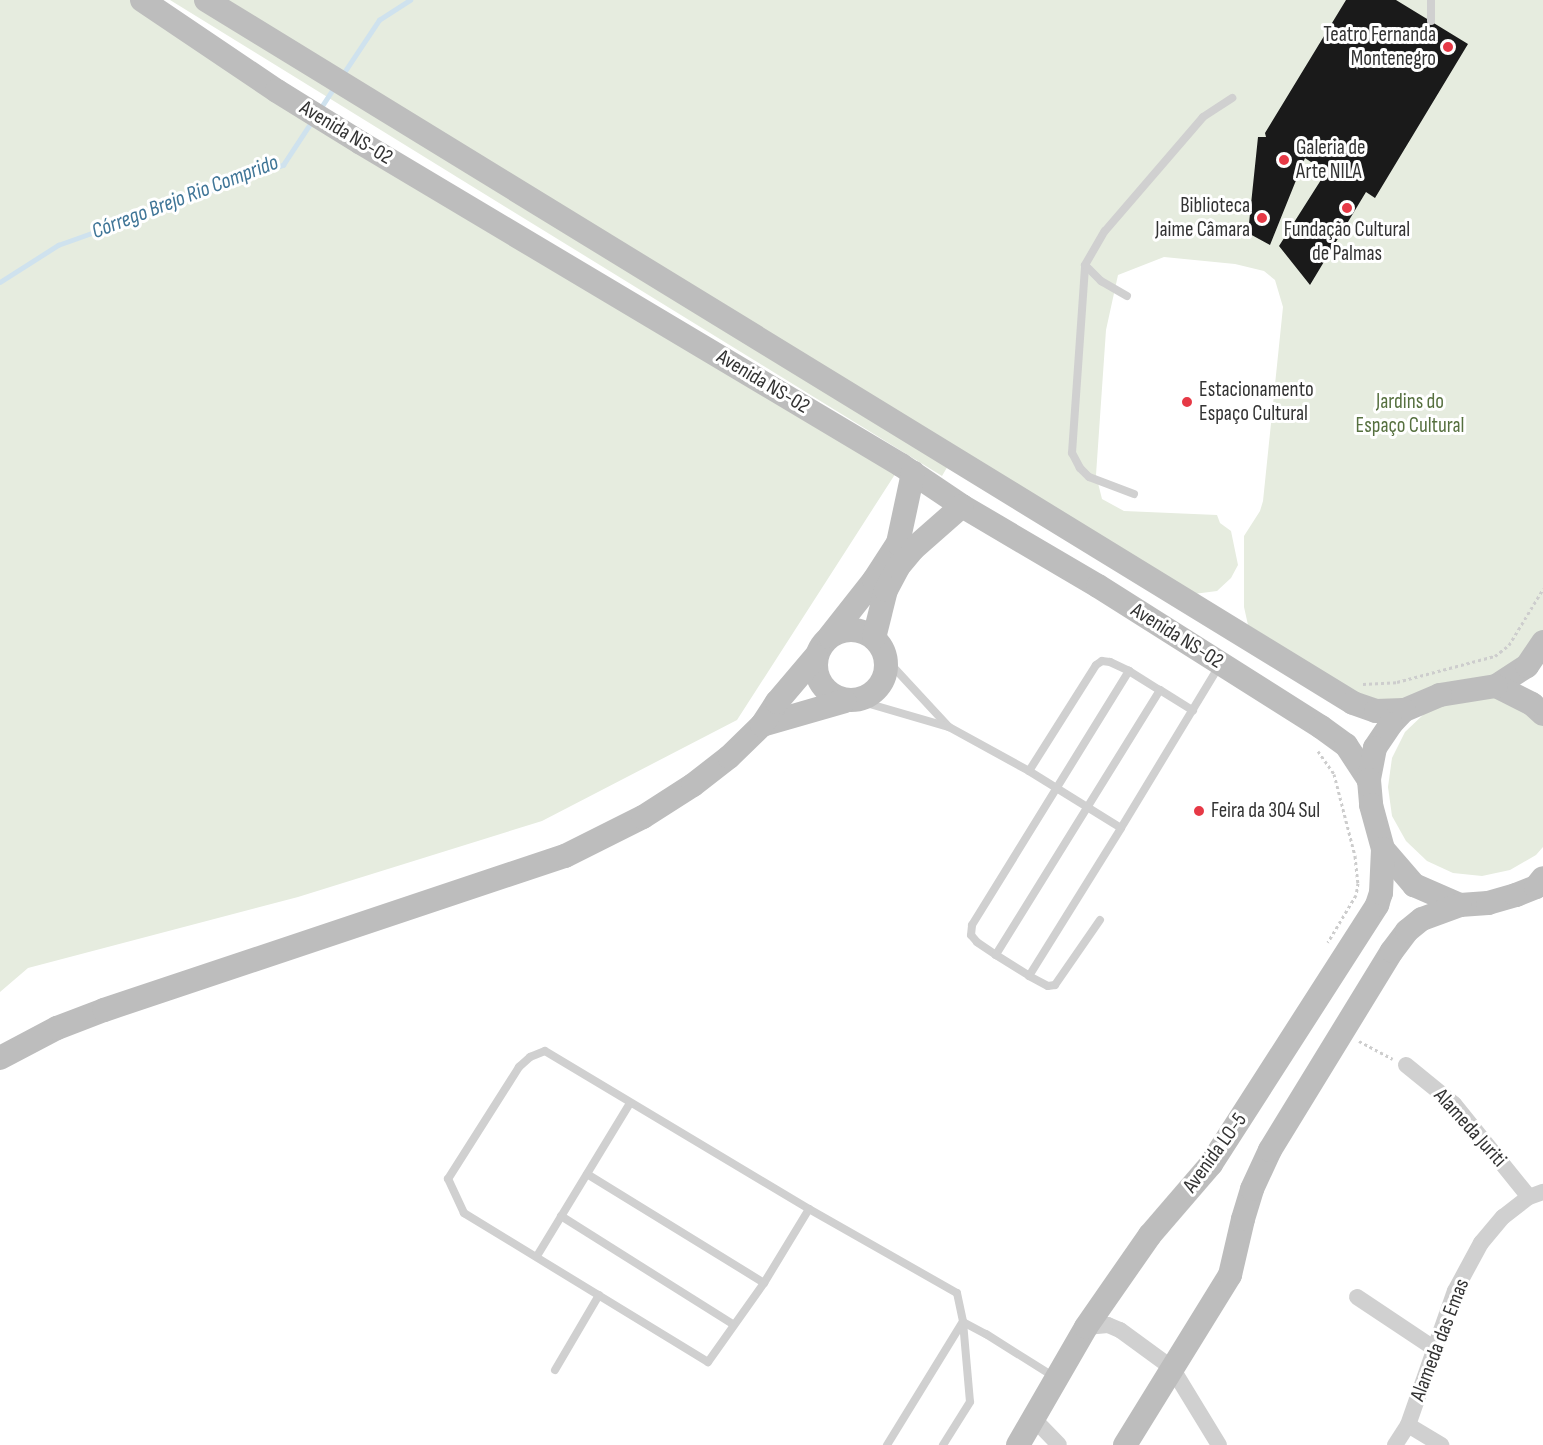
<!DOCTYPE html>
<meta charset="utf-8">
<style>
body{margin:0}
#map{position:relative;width:1543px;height:1445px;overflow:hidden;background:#fff;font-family:"Sofia Sans Condensed",sans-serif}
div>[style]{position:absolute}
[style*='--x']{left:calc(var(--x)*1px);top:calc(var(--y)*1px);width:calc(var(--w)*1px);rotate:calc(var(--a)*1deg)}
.green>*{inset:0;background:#e6ecdf}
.stream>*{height:4.5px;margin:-2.25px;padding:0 2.25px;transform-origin:2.25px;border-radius:2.25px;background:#cfe2ee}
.building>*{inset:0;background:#1a1a1a}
.path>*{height:3px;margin-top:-1.5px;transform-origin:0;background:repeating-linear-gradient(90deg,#cdcdcd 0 3px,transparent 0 6px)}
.lane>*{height:8px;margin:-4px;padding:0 4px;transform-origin:4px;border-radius:4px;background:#d0d0d0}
.street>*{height:16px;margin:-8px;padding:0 8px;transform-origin:8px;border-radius:8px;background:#d0d0d0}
.secondary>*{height:24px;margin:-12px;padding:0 12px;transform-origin:12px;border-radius:12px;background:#bdbdbd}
.secondary>.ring{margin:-12px;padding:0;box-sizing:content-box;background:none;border:24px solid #bdbdbd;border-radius:50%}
.dots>*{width:16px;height:16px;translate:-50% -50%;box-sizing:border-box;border:3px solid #fff;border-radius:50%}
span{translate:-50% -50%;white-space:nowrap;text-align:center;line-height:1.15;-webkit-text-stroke:6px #fff;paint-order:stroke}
.poi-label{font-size:21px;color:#333}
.right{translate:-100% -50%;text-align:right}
.left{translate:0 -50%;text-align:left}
.street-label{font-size:21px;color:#333}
.park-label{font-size:21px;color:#56703f}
.water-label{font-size:22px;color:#3f7597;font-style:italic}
</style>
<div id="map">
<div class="green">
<i style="clip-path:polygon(0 0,142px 0,901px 465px,737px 720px,542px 821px,298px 897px,28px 968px,0 992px)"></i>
<i style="clip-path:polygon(170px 0,1543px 0,1543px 635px,1494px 681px,1378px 707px,1248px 625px,1244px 607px,1244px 536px,1260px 511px,1263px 501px,1283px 307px,1275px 280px,1264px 271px,1235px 264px,1164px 257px,1118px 275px,1106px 330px,1096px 475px,1102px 499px,1124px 511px,1217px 515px,1220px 523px,1231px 531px,1238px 565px,1231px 578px,1217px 591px,1186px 595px,955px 454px,942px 476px)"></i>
<i style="clip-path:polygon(1485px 695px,1515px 703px,1543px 724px,1543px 847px,1536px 855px,1510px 870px,1482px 876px,1453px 873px,1427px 861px,1406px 841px,1392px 816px,1388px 787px,1392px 758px,1405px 732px,1426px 712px,1454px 699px)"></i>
</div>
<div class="stream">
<i style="--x:343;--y:74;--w:65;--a:-56.3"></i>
<i style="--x:379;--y:20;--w:37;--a:-33"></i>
<i style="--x:320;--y:109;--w:27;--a:-57"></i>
<i style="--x:0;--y:282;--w:69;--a:-32.5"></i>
<i style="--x:58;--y:245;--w:239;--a:-19.6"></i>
<i style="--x:283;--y:165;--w:53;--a:-56.6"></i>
</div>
<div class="building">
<i style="clip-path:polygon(1346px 0,1396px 0,1468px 44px,1375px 198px,1366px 192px,1310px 285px,1279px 246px,1326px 172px,1305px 158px,1270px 245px,1248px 233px,1258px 137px,1266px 137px,1265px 133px)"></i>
</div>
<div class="path">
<i style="--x:1363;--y:684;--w:34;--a:-3"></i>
<i style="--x:1397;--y:682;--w:101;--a:-14.9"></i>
<i style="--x:1495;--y:656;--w:18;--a:-38"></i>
<i style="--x:1509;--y:645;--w:66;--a:-58.7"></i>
<i style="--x:1318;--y:751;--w:28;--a:55"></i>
<i style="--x:1334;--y:774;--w:85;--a:75.6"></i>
<i style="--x:1355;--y:856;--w:27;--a:84"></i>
<i style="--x:1358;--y:883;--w:12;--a:99"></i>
<i style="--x:1356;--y:895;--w:55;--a:120.8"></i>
<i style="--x:1359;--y:1041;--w:38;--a:28"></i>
</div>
<div class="lane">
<i style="--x:1431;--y:21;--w:21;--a:-90"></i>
<i style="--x:1085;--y:265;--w:23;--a:45"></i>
<i style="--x:1101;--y:281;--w:30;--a:30"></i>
<i style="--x:1134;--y:494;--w:48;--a:-159.3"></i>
<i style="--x:1089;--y:477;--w:13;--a:-135"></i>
<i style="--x:1080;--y:468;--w:17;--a:-118"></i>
<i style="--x:1072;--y:453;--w:188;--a:-86"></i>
<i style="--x:1085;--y:265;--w:39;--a:-60"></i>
<i style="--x:1105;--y:231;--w:150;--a:-49.3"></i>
<i style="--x:1203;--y:117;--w:35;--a:-33"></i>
<i style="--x:885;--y:658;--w:94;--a:47.2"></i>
<i style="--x:1160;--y:690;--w:39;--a:32"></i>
<i style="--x:856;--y:700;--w:97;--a:16.2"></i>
<i style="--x:949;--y:727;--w:91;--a:28.8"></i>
<i style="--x:1029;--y:771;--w:108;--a:31.8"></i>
<i style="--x:1121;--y:828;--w:189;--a:-58.8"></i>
<i style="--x:1029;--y:771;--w:125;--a:-57.7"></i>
<i style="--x:1096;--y:665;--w:7;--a:-34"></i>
<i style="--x:1102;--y:661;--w:8;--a:7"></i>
<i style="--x:1110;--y:662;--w:21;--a:25"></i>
<i style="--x:996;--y:955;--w:23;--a:-146"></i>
<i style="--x:977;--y:942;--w:9;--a:-131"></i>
<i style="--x:971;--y:935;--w:10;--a:-84"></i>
<i style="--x:972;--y:925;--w:299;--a:-58.3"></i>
<i style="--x:1129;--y:671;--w:36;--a:32"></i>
<i style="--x:1160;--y:690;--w:312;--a:121.8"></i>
<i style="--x:996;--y:955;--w:39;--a:32"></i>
<i style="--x:1029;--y:976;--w:174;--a:-58.1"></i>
<i style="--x:1029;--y:976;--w:21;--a:28"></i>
<i style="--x:1048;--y:986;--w:7;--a:-8"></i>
<i style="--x:1055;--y:985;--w:79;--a:-55.3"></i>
<i style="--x:587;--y:1174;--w:208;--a:31.6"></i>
<i style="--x:809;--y:1209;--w:87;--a:121.3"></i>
<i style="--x:764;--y:1283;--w:97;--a:125.3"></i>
<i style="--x:708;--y:1362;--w:286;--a:-148.6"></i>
<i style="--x:464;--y:1213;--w:38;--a:-115"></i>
<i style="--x:448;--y:1179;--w:133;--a:-57.6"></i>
<i style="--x:519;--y:1067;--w:15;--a:-42"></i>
<i style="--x:530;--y:1057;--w:16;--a:-22"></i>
<i style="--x:545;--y:1051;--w:308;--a:30.9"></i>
<i style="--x:809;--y:1209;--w:170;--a:29.6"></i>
<i style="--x:957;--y:1293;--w:30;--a:78"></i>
<i style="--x:963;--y:1322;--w:80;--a:85"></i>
<i style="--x:970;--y:1402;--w:51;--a:122.1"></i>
<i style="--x:561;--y:1216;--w:204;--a:32.2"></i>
<i style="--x:537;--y:1256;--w:179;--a:-58.7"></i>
<i style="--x:963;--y:1322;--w:26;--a:28"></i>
<i style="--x:986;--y:1334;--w:83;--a:32.2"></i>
<i style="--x:555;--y:1370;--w:87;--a:-59.6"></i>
<i style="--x:887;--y:1445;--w:143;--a:-58.4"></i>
</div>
<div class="street">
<i style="--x:1406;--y:1065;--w:62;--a:39.1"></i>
<i style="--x:1454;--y:1104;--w:119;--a:51.1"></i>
<i style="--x:1357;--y:1297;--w:94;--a:33.7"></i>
<i style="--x:1086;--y:1327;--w:22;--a:-5"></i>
<i style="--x:1108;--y:1325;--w:13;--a:23"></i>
<i style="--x:1120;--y:1330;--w:64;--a:36.2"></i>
<i style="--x:1172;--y:1368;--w:90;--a:58.6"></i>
<i style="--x:1033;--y:1418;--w:37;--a:46"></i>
<i style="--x:1408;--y:1425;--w:39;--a:31"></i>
<i style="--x:1395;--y:1445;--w:24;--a:-57"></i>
<i style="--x:1408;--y:1425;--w:142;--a:-70.7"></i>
<i style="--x:1455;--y:1291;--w:55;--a:-61.6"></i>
<i style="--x:1481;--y:1243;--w:34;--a:-50"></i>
<i style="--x:1503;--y:1217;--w:33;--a:-38"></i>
<i style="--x:1529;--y:1197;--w:15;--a:-20"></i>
</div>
<div class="secondary">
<i style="--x:142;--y:0;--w:163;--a:34"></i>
<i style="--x:277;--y:91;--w:99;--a:31.8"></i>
<i style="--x:361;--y:143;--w:629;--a:30.81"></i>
<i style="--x:901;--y:465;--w:73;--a:33.9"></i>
<i style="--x:962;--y:506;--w:158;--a:30.5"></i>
<i style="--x:1098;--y:586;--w:264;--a:32.3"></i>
<i style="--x:1321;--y:727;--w:31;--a:36"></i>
<i style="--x:1346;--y:745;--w:42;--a:56.7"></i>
<i style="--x:206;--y:0;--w:1345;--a:31.5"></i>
<i style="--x:1353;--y:703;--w:24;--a:19"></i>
<i style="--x:1376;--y:711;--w:28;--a:-2"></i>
<i class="ring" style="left:816px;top:630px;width:46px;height:46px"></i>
<i style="--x:830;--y:636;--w:71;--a:-51.8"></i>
<i style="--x:874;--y:580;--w:44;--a:-57"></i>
<i style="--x:898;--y:543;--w:72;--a:-77.9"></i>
<i style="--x:874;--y:638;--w:49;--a:-76"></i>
<i style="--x:886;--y:590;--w:26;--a:-62"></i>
<i style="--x:898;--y:567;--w:23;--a:-50"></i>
<i style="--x:913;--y:549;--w:65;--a:-41.3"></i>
<i style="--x:1496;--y:686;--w:37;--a:-33"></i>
<i style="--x:1527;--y:666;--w:29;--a:-56"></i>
<i style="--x:1543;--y:714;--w:15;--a:-138"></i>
<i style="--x:1532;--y:704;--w:40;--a:-153.4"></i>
<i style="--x:1496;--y:686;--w:57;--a:170.9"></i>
<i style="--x:1440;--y:695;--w:39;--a:157"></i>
<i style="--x:1404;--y:710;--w:19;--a:133"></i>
<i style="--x:1391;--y:724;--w:29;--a:124"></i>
<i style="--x:1375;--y:748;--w:33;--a:101"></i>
<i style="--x:1369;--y:780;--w:25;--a:85"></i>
<i style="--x:1371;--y:805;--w:46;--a:74.7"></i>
<i style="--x:1383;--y:849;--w:48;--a:49.3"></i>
<i style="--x:1414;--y:885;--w:50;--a:23.5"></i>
<i style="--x:1460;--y:905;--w:28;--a:-4"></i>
<i style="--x:1488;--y:903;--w:29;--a:-16"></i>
<i style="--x:1516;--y:895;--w:22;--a:-22"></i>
<i style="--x:1536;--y:887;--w:11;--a:-52"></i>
<i style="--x:762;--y:725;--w:86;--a:-16.1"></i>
<i style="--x:0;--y:1058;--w:64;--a:-27.8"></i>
<i style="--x:57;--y:1028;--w:50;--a:-21"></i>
<i style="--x:104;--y:1010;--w:486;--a:-18.5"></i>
<i style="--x:565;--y:856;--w:87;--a:-26.6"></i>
<i style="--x:643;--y:817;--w:59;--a:-32.6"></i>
<i style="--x:693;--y:785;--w:46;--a:-37.9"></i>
<i style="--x:729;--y:757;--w:46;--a:-44.1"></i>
<i style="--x:762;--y:725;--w:27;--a:-57"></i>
<i style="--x:777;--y:702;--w:60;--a:-49.7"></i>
<i style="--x:1018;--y:1445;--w:136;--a:-60"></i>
<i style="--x:1086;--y:1327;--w:112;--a:-55.2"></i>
<i style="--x:1150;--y:1235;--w:94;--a:-49.3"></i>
<i style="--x:1211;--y:1164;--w:308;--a:-57.3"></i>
<i style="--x:1377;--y:905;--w:13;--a:-72"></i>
<i style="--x:1381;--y:893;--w:44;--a:-87.4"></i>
<i style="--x:1125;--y:1445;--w:200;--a:-58.3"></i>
<i style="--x:1230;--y:1275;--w:57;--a:-76.9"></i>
<i style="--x:1243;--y:1219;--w:31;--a:-73"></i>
<i style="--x:1252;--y:1189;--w:43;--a:-65.2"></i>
<i style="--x:1270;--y:1150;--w:233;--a:-58.5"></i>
<i style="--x:1392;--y:951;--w:25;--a:-53"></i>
<i style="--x:1407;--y:931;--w:19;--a:-39"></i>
<i style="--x:1422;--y:919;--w:40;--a:-20.2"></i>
</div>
<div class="dots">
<i style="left:1448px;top:47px;background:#e63946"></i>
<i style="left:1284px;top:160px;background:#e63946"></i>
<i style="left:1347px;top:208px;background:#e63946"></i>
<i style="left:1262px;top:218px;background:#e63946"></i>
<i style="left:1187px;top:402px;background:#e63946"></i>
<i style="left:1199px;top:811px;background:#e63946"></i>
</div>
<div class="poi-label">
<span class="right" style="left:1436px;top:47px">Teatro Fernanda<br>Montenegro</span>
<span class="left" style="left:1296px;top:160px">Galeria de<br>Arte NILA</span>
<span class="right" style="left:1250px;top:218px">Biblioteca<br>Jaime Câmara</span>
<span style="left:1347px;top:242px">Fundação Cultural<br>de Palmas</span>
<span class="left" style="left:1199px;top:402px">Estacionamento<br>Espaço Cultural</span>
<span class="left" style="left:1211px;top:811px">Feira da 304 Sul</span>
</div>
<div class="street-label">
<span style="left:346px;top:133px;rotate:31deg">Avenida NS-02</span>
<span style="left:763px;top:382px;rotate:31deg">Avenida NS-02</span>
<span style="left:1177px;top:636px;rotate:32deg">Avenida NS-02</span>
<span style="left:1470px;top:1128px;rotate:48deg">Alameda Juriti</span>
<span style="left:1215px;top:1153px;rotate:-54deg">Avenida LO-5</span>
<span style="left:1440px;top:1340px;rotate:-69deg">Alameda das Emas</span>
</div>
<div class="park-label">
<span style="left:1410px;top:414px">Jardins do<br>Espaço Cultural</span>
</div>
<div class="water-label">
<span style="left:185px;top:197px;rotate:-21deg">Córrego Brejo Rio Comprido</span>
</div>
</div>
